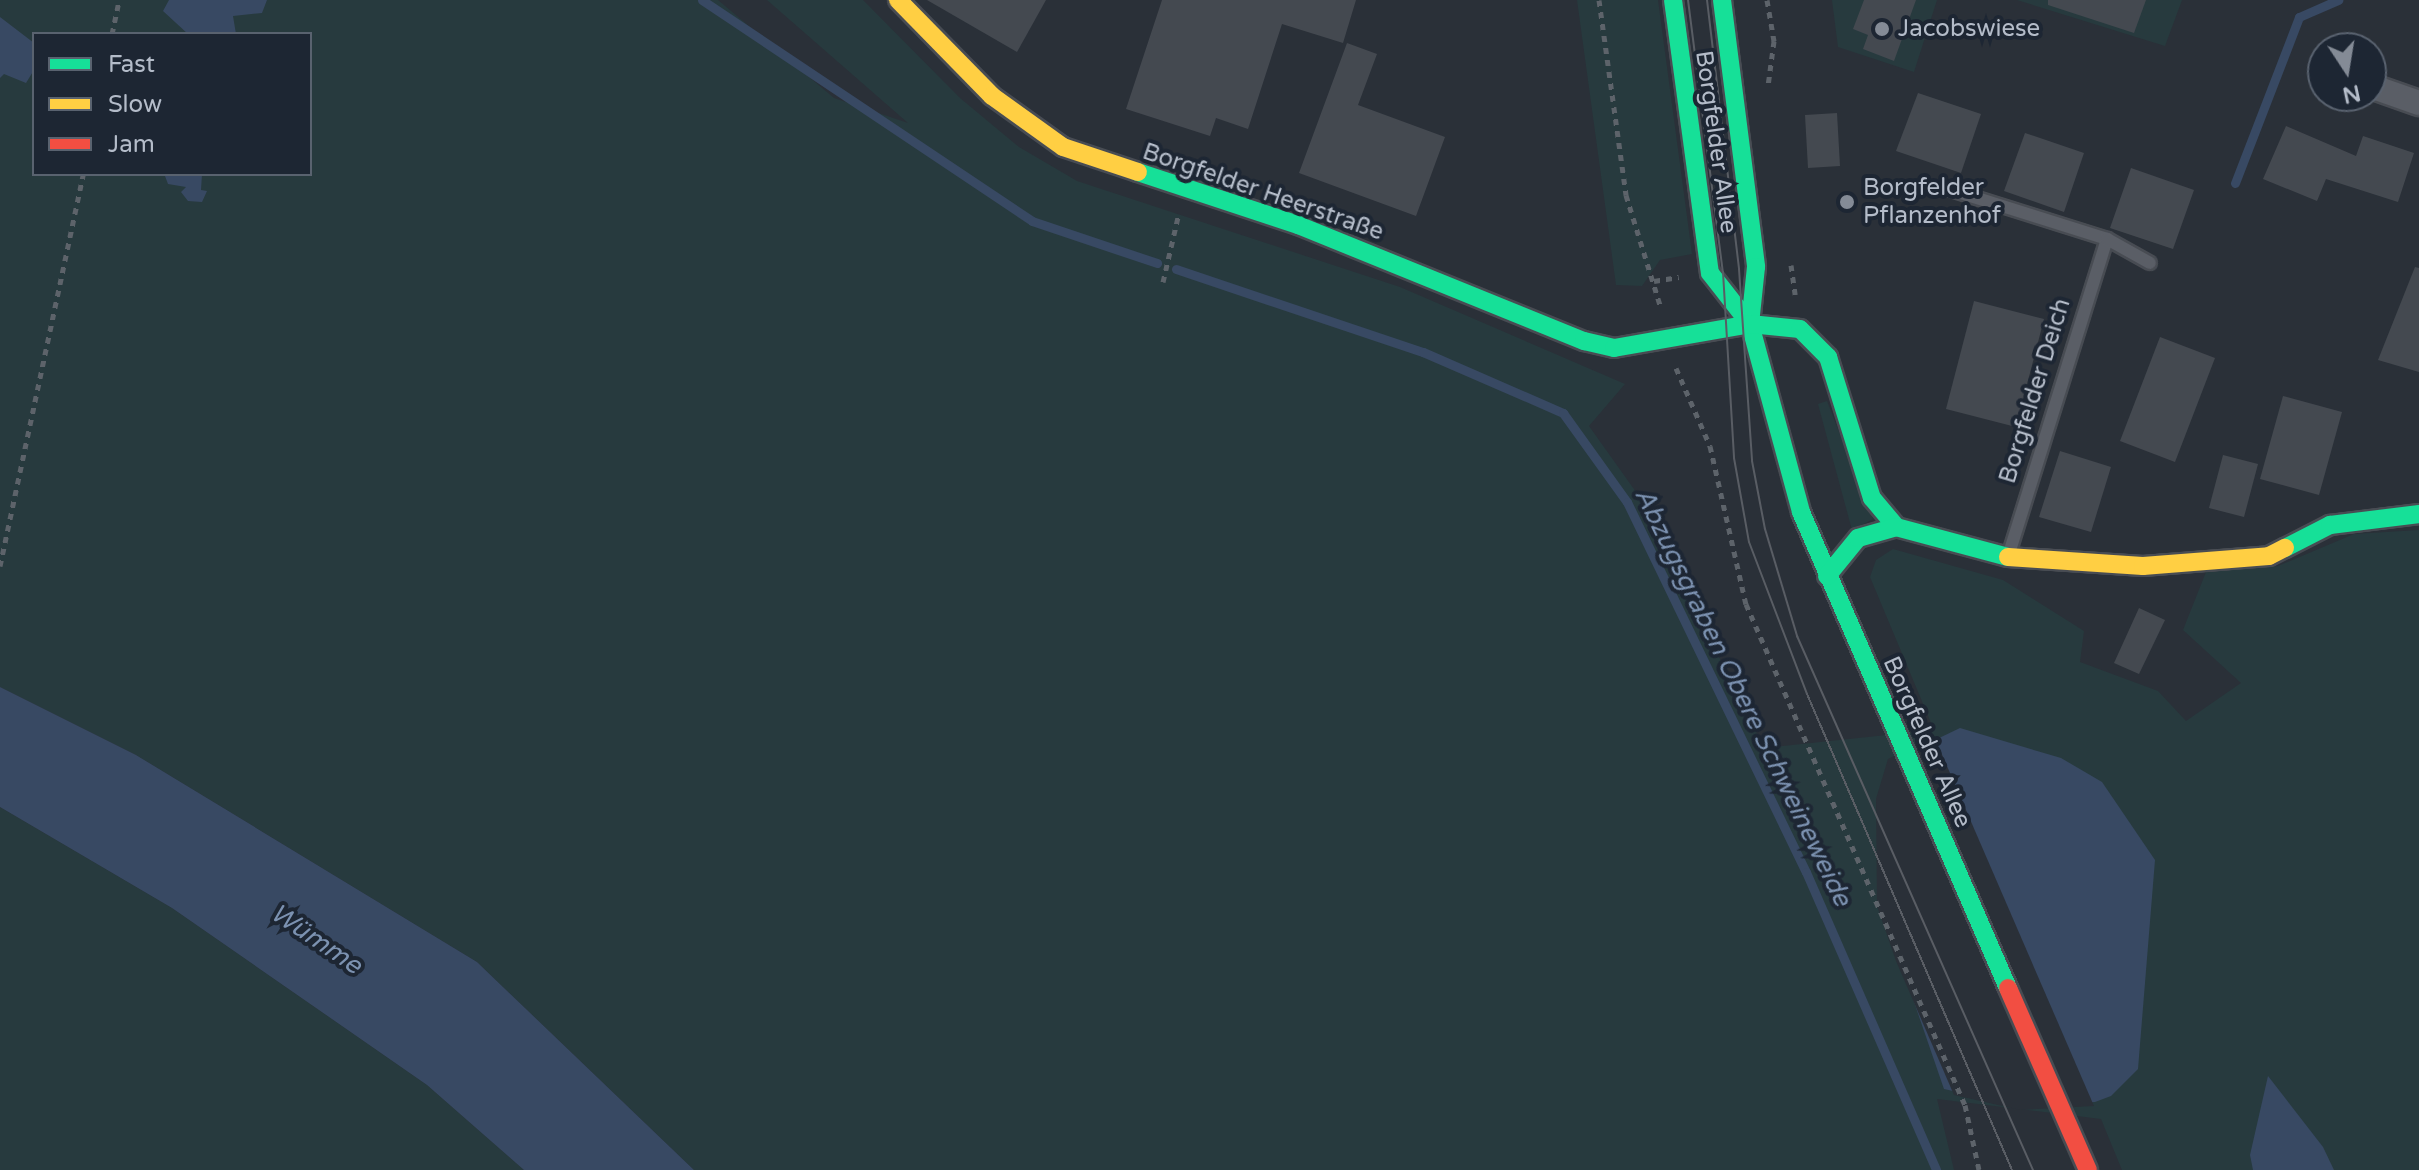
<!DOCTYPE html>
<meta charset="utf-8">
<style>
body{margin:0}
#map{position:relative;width:2419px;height:1170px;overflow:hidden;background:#2a3038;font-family:"Varela Round",sans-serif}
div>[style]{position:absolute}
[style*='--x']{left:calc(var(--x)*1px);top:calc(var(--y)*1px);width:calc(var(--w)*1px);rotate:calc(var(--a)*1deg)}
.green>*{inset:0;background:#273a3e}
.water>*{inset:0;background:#384963}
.pier>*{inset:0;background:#2a3038}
.stream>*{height:9px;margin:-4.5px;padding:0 4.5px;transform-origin:4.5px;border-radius:4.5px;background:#384963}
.building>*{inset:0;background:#444950}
.path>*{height:5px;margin-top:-2.5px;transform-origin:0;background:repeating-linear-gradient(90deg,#5d636a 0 6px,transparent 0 12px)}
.roads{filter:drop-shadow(2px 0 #484c53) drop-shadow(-2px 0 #484c53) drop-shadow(0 2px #484c53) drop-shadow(0 -2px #484c53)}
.lane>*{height:12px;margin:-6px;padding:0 6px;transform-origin:6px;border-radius:6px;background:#5a5e66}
.street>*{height:24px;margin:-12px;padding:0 12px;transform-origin:12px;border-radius:12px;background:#5a5e66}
.fast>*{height:18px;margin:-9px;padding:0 9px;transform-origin:9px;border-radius:9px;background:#16e098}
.slow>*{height:18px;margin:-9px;padding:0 9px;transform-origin:9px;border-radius:9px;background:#ffcf43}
.jam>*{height:18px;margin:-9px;padding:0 9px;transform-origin:9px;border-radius:9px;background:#f24e42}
.tram>*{height:2px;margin:-1px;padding:0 1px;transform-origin:1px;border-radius:1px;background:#595d64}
.dots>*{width:22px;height:22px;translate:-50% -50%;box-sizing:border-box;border:4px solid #1d2633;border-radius:50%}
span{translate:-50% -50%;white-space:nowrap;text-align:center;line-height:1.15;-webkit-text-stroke:8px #1d2633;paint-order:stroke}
.poi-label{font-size:24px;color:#b4bcc9}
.left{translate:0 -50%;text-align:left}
.street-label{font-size:24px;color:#b4bcc9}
.water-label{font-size:26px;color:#7c92b1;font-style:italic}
.legend{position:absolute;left:32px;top:32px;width:280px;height:144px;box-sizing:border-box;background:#1d2633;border:2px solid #59626f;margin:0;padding:10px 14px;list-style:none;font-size:24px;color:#b4bcc9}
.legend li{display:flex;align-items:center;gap:16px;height:40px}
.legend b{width:40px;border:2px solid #59626f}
.north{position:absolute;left:2307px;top:32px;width:80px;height:80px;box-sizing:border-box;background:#1d2633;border:2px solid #59626f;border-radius:50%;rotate:168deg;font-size:22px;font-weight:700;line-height:32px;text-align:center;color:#b4bcc9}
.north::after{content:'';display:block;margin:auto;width:28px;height:36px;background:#848b96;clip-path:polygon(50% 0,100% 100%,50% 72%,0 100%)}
</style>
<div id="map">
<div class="green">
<i style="clip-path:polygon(evenodd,0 0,718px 0,834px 98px,908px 123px,767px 0,863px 0,960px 98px,1019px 147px,1077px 181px,1400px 287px,1625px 384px,1589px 426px,1641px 499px,1764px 748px,1934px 730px,1870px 577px,1876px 560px,1893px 549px,2003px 580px,2084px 631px,2080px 662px,2158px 691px,2186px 721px,2241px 683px,2183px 630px,2206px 572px,2278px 566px,2354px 534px,2419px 530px,2419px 1170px,2122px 1170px,2101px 1119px,1937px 1099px,1954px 1170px,694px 1170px,477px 962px,136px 755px,0 687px,0 0,34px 34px,310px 34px,310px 174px,34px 174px,34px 34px)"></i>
<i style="clip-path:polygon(1577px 0,1658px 0,1692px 254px,1660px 260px,1642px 286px,1616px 285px)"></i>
<i style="clip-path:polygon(1832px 0,1937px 0,1914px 72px,1838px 47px)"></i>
<i style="clip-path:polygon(2017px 0,2182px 0,2165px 46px)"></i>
<i style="clip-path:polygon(1827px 401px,1873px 519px,1852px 530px,1818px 404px)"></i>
<i style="clip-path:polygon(0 807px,172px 908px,427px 1085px,524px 1170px,0 1170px)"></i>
</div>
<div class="water">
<i style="clip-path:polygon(169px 0,267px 0,262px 13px,233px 16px,236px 34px,188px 34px,163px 11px)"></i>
<i style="clip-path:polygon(0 17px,34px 43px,34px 70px,26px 83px,4px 74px,0 78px)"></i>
<i style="clip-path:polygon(202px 174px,201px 190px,207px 191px,202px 202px,188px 201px,181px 192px,186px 187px,168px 184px,165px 176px)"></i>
<i style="clip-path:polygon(0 687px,136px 755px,477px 962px,694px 1170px,524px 1170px,427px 1085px,172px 908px,0 807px)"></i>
<i style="clip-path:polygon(1960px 728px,2061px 758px,2102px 782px,2155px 860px,2138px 1069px,2111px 1096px,2095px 1102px,2021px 1106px,1944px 1089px,1881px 906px,1889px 762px)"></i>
<i style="clip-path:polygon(2268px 1076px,2323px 1147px,2334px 1170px,2253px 1170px,2250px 1155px)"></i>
</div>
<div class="pier">
<i style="clip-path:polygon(1934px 736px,2094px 1106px,2020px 1110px,1954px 1095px,1896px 961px,1877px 906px,1876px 799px,1888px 759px)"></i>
</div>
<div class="stream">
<i style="--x:702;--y:0;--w:397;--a:33.8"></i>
<i style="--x:1032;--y:221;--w:132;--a:18.6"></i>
<i style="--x:2235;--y:183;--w:178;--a:-68.9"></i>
<i style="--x:2299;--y:17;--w:43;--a:-23.6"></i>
<i style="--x:1176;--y:269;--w:261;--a:18.6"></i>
<i style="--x:1423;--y:352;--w:153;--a:23.5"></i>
<i style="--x:1563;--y:413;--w:110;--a:54.3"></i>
<i style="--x:1627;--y:502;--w:411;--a:64.2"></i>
<i style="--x:1806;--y:872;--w:325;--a:66.4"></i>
</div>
<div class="building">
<i style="clip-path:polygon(927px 0,1046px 0,1017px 52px)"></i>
<i style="clip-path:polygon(1162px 0,1356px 0,1343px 43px,1282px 24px,1248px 129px,1216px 118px,1210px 136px,1126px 109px)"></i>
<i style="clip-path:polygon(1864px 0,1916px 0,1894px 61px,1863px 49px,1868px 35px,1853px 29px)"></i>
<i style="clip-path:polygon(2048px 0,2146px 0,2134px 33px,2048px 5px)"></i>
<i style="clip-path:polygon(1347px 43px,1377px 54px,1358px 105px,1445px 137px,1416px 216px,1299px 173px)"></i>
<i style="clip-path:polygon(1918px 93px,1981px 114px,1961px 173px,1896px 151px)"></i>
<i style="clip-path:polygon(1837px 113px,1840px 166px,1808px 168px,1805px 115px)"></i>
<i style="clip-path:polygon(2286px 126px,2356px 156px,2363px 136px,2414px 153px,2398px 202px,2326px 179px,2317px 201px,2263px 179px)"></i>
<i style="clip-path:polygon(2025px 133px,2084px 153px,2064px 212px,2004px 191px)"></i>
<i style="clip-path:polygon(2131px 168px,2194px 190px,2173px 249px,2110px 228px)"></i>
<i style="clip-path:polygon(2415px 267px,2419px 268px,2419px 372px,2378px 360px)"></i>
<i style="clip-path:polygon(1974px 301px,2044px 319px,2016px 427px,1946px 409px)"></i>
<i style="clip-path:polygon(2160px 337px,2215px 358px,2175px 462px,2120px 441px)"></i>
<i style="clip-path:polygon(2283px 396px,2342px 412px,2319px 495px,2260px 479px)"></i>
<i style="clip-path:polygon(2060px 451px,2111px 467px,2091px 532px,2039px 517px)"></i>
<i style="clip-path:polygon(2223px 455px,2258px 464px,2244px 517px,2209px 508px)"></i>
<i style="clip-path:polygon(2139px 608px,2165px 620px,2139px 674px,2114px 663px)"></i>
</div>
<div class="path">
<i style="--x:1599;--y:0;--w:197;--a:82.1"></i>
<i style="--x:1626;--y:195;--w:118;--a:72.8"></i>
<i style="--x:1767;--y:0;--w:42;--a:80.3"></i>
<i style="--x:1774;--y:41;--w:45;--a:97.6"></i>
<i style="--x:112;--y:34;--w:35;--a:-78"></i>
<i style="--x:1791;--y:265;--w:30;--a:82"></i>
<i style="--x:1654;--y:281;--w:25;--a:-9"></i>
<i style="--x:1163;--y:282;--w:67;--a:-77"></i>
<i style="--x:1676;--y:368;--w:85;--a:66.4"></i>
<i style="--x:1710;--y:446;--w:162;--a:77.2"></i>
<i style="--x:1746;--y:604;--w:547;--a:66.39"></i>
<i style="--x:1965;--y:1105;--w:66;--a:77.8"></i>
<i style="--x:0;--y:566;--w:401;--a:-78"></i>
</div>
<div class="roads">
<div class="lane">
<i style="--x:1942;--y:187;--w:173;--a:17.5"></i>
<i style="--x:2107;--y:239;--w:330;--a:107.3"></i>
<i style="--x:2107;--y:239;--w:49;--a:29.2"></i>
</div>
<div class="street">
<i style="--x:2379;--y:89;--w:42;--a:19.3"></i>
</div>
<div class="fast">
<i style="--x:1673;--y:0;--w:275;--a:82.3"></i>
<i style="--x:1710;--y:273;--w:65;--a:51.9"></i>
<i style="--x:1722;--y:0;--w:269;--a:82.7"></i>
<i style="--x:1756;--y:267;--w:57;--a:96"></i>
<i style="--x:1750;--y:324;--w:195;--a:74.8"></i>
<i style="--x:1801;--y:512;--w:519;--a:66.5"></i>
<i style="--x:1138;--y:172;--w:169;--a:18.3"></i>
<i style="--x:1298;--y:225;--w:309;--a:22.1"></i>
<i style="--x:1584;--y:341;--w:31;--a:13"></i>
<i style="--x:1614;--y:348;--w:138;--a:-10"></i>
<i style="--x:1750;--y:324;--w:50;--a:5.7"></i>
<i style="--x:1800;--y:329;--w:40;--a:45"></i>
<i style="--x:1828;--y:357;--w:148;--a:72.7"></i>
<i style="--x:1872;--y:498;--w:38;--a:50"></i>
<i style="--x:1896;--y:527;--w:116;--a:15"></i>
<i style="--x:2285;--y:548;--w:51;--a:-27.1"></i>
<i style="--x:2330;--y:525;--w:90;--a:-7"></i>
<i style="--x:1827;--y:576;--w:49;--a:-50.8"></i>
<i style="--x:1858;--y:538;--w:40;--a:-16"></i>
</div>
<div class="slow">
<i style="--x:898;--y:0;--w:134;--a:45.6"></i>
<i style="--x:992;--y:96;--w:87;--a:35.7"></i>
<i style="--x:1063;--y:147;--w:79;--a:18.4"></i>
<i style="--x:2008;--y:557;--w:135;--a:3.8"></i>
<i style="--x:2143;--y:566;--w:126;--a:-4.5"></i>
<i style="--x:2269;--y:556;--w:18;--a:-27"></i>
</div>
<div class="jam">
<i style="--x:2008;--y:988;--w:199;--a:66.3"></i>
</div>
</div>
<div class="tram">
<i style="--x:1688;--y:0;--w:274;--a:82.7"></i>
<i style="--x:1723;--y:272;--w:186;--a:86.6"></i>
<i style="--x:1734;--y:458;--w:85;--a:79.9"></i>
<i style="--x:1749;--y:542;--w:163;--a:69.1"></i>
<i style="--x:1807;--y:694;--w:518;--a:66.7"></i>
<i style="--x:1707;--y:0;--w:271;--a:83.2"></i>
<i style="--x:1739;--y:269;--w:192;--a:86.1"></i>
<i style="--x:1752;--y:461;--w:69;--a:79.2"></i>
<i style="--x:1765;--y:529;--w:112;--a:73.3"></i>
<i style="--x:1797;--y:636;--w:584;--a:66.16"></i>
</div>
<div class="dots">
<i style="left:1882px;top:29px;background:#848b96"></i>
<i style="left:1847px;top:202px;background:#848b96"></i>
</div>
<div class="poi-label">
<span class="left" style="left:1898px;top:29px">Jacobswiese</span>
<span class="left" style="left:1863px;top:202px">Borgfelder<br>Pflanzenhof</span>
</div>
<div class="street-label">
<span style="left:1716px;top:142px;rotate:82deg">Borgfelder Allee</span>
<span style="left:1263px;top:192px;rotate:19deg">Borgfelder Heerstraße</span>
<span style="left:2035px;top:391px;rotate:-73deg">Borgfelder Deich</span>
<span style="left:1927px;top:742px;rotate:66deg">Borgfelder Allee</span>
</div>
<div class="water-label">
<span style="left:1743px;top:697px;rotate:64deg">Abzugsgraben Obere Schweineweide</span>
<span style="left:316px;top:939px;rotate:34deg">Wümme</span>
</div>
<ul class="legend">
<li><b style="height:10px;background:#16e098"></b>Fast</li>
<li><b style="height:10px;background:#ffcf43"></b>Slow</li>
<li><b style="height:10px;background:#f24e42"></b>Jam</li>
</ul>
<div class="north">N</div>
</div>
